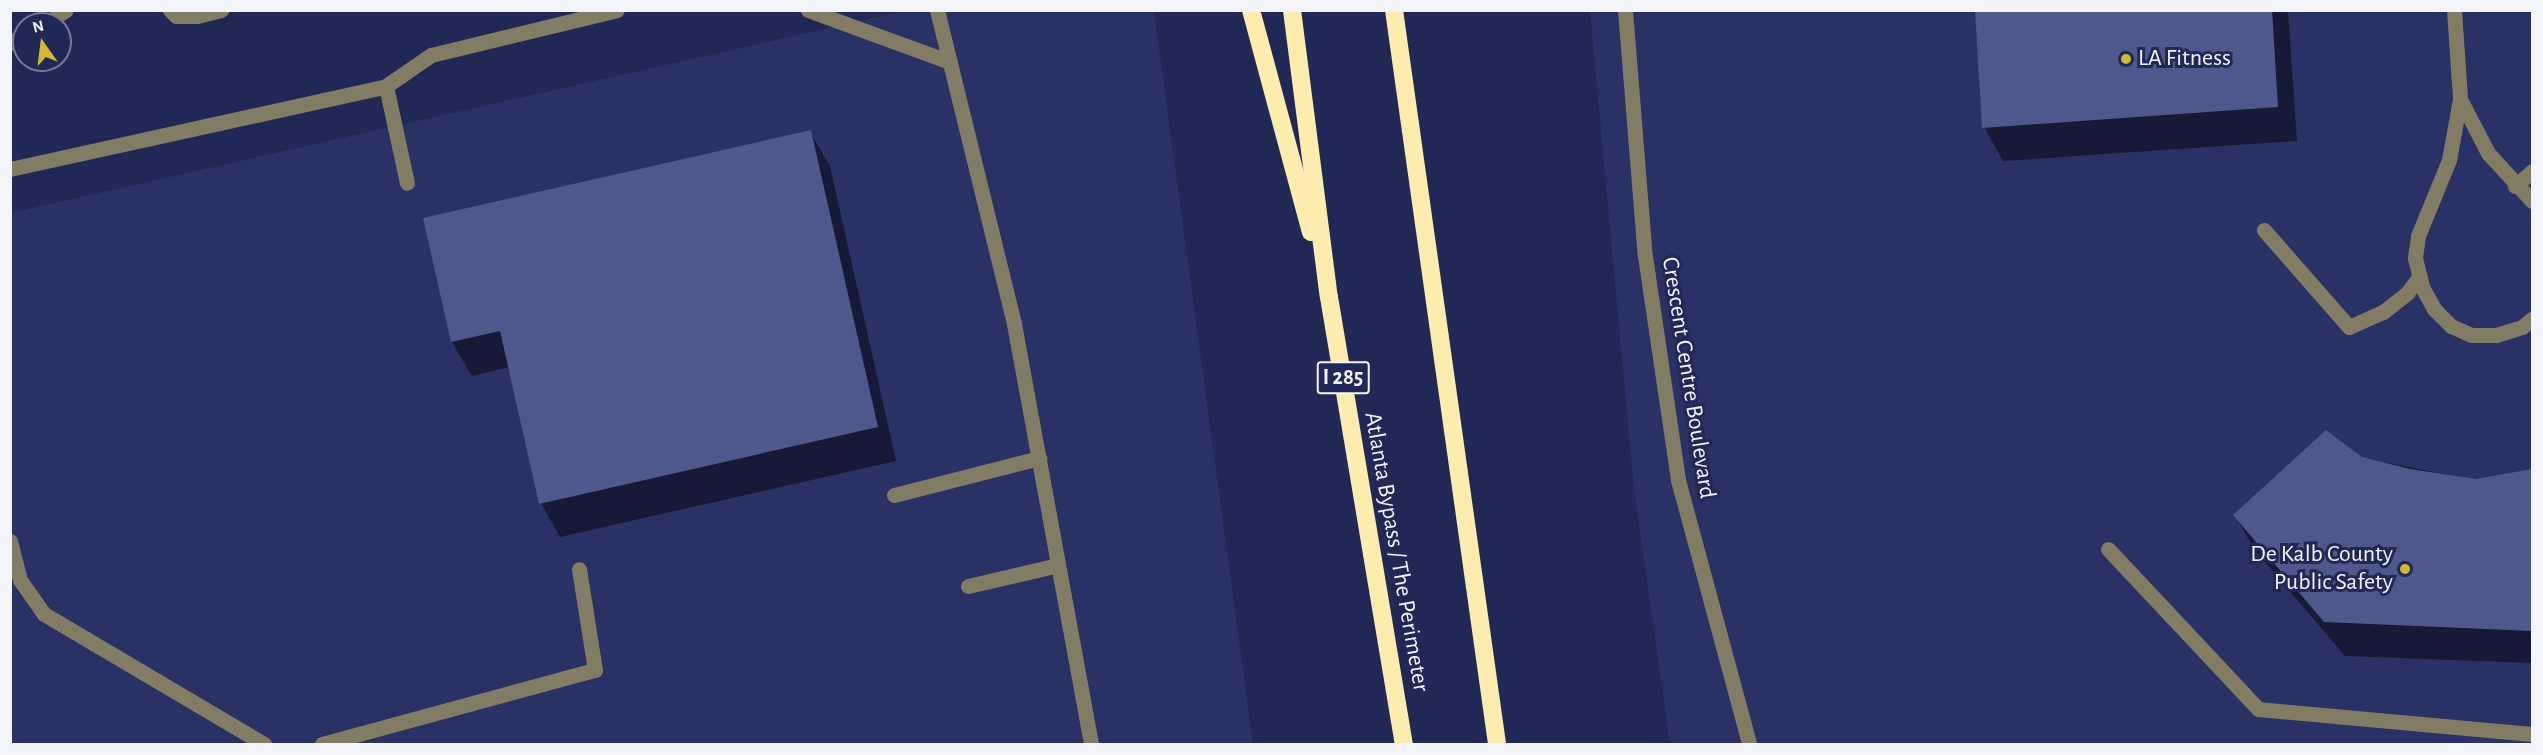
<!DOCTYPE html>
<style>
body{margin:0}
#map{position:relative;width:2543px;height:755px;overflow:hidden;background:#222855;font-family:"Alegreya Sans",sans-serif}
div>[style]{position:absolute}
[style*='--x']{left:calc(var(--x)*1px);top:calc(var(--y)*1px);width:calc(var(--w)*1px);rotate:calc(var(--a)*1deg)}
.built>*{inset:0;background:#2a3165}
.shadow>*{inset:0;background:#0007}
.building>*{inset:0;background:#4f588a}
.minor>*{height:15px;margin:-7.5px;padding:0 7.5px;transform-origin:7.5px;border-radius:7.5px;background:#837c64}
.highway>*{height:18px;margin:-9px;padding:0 9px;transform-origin:9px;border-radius:9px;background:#fcecad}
.dots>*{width:16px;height:16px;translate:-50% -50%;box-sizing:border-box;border:3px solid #222855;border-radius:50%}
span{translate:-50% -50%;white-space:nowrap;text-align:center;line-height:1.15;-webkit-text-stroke:6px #222855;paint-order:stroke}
.shield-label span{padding:2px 4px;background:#222855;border:2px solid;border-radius:4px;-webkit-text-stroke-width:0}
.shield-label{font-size:22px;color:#f3f5fb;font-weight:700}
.poi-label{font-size:24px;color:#f3f5fb}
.left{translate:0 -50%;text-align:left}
.right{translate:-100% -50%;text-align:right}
.street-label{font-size:24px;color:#f3f5fb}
.frame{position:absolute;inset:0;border:12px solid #f3f5fb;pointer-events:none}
.north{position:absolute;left:12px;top:12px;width:60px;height:60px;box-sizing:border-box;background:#222855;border:2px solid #767a97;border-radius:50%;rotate:346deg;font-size:16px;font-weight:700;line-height:24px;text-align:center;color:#f3f5fb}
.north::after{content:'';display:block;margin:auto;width:21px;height:27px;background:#d4b635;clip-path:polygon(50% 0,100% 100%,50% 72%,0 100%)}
</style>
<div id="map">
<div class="built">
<i style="clip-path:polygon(904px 11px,1154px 11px,1253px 744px,11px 744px,10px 213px)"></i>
<i style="clip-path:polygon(1590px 11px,2532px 11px,2532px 744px,1670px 744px,1634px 489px)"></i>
</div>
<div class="shadow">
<i style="clip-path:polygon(1976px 10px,2288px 10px,2297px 141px,2003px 161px,1984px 127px)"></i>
<i style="clip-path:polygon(810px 132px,830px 166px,896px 461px,560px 537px,541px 503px,510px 367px,472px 376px,452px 342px,425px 219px)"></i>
<i style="clip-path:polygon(2362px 458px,2476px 480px,2532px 470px,2532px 663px,2345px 656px,2254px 549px,2235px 515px)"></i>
</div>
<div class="building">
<i style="clip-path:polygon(1975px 10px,2272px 10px,2278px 107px,1982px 128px)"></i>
<i style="clip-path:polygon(811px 130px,878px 427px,539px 504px,500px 331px,451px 342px,423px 218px)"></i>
<i style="clip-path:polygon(2326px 430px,2362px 457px,2410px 469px,2476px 479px,2532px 469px,2532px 631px,2324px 622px,2233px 515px)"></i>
</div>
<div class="minor">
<i style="--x:170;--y:10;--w:8;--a:45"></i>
<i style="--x:176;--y:16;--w:21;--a:0"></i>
<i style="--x:197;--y:16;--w:25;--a:-14"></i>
<i style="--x:808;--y:10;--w:151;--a:20.1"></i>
<i style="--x:937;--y:10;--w:323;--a:76.2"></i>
<i style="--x:1014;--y:324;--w:427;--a:79.6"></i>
<i style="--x:1625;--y:10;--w:247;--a:85.4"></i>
<i style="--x:1645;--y:256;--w:226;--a:81.6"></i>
<i style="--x:1678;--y:480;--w:273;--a:74.9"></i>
<i style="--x:2454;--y:10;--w:89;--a:86.1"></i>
<i style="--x:45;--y:24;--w:25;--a:-34"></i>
<i style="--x:10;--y:43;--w:16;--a:-27"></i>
<i style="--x:386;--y:86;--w:99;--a:77.8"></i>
<i style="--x:10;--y:169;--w:385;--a:-12.4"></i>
<i style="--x:386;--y:86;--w:55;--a:-34.6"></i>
<i style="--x:431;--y:55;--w:191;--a:-13.6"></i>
<i style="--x:2515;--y:186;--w:23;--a:-41"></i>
<i style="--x:2532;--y:201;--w:65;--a:-132.5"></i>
<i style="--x:2488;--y:153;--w:61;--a:-117.4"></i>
<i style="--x:2460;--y:99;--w:62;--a:100.2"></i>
<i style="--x:2449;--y:160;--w:82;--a:112.2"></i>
<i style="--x:2418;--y:236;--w:22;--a:98"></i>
<i style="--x:2415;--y:258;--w:30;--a:76"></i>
<i style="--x:2422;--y:287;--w:26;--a:61"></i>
<i style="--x:2435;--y:310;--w:23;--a:45"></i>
<i style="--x:2451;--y:326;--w:22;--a:24"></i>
<i style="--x:2471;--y:335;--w:25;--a:0"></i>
<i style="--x:2496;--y:335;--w:27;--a:-17"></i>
<i style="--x:2522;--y:327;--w:13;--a:-39"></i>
<i style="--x:2264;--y:230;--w:129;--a:48.8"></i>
<i style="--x:2349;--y:327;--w:37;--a:-24"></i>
<i style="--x:2383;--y:312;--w:31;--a:-38"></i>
<i style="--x:2407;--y:293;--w:21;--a:-53"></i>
<i style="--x:894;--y:495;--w:150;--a:-14.3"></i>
<i style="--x:10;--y:541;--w:40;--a:75.6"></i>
<i style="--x:20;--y:580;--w:42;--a:54.8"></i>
<i style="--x:44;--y:614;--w:256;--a:30.6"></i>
<i style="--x:2108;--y:549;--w:219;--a:46.8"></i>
<i style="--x:2258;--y:709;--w:275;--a:5.2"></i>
<i style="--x:968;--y:586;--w:92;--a:-13.1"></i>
<i style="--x:322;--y:744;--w:283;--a:-15.2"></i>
<i style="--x:595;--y:670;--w:102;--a:-99"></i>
</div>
<div class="highway">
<i style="--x:1251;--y:10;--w:230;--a:74.9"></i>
<i style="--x:1292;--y:10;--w:289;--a:82.7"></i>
<i style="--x:1329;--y:297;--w:453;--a:80.5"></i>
<i style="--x:1394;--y:10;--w:741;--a:82.01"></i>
</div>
<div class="dots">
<i style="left:2126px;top:59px;background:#d4b635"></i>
<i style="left:2405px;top:569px;background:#d4b635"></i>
</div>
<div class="shield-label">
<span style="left:1343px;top:378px">I 285</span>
</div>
<div class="poi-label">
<span class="left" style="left:2138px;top:59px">LA Fitness</span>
<span class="right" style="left:2393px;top:569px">De Kalb County<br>Public Safety</span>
</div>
<div class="street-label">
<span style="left:1688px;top:378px;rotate:81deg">Crescent Centre Boulevard</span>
<span style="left:1396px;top:552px;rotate:80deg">Atlanta Bypass / The Perimeter</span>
</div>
<div class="frame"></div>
<div class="north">N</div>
</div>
